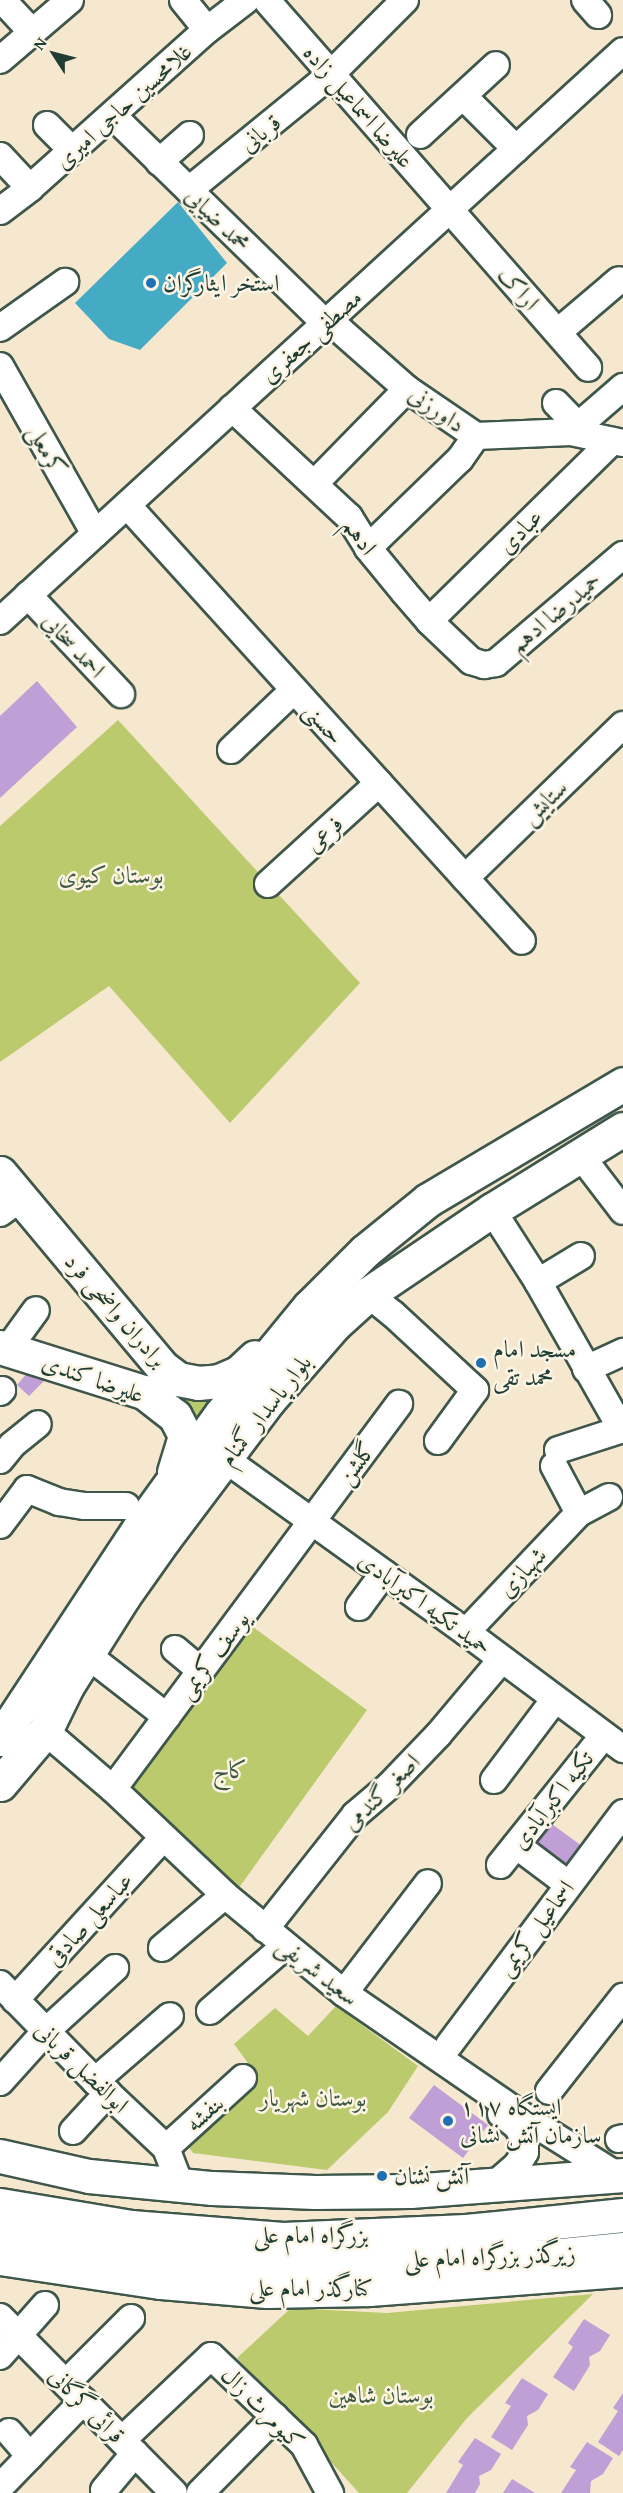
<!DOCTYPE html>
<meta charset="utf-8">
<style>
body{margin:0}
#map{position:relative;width:623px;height:2493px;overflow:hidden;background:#f6e8ce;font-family:"Gentium Book Plus",Amiri,serif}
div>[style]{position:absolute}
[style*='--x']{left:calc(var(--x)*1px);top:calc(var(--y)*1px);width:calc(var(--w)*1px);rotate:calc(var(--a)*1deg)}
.green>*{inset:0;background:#bbca6d}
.water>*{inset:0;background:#45abc5}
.building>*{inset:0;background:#c09ed6}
.roads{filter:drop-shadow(2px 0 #3f574b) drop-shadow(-2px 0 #3f574b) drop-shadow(0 2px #3f574b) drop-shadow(0 -2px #3f574b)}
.minor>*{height:26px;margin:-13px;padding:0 13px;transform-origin:13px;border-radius:13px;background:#fff}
.major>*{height:33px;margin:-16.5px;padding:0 16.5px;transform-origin:16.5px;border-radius:16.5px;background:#fff}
.highway>*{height:33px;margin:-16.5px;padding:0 16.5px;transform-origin:16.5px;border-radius:16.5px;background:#fff}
.dots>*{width:16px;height:16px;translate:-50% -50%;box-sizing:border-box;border:3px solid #fcf5e5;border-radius:50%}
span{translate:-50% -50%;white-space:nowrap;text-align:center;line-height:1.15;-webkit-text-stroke:5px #fcf5e5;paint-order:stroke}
.street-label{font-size:24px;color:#1f3d34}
.poi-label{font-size:24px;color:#1f3d34}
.left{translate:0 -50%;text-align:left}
.park-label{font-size:24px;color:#3e593f}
.north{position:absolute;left:24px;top:24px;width:60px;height:60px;-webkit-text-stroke:4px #fcf5e5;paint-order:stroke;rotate:306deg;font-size:16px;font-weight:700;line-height:24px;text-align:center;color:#1f3d34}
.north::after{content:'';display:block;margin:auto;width:21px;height:27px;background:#1f3d34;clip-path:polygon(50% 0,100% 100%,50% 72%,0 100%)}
</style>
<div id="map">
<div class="green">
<i style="clip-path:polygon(118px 720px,360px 983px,230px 1123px,109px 986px,0 1062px,0 826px)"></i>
<i style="clip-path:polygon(159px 1374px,229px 1389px,193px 1444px)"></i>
<i style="clip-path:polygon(246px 1622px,367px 1710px,238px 1889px,123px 1788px)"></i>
<i style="clip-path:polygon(336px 2006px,418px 2066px,388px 2112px,327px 2170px,193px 2153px,184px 2140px,256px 2074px,234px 2044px,275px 2008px,308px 2036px)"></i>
<i style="clip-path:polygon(593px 2294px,467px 2418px,407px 2493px,359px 2493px,237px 2358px,291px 2308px,387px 2313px)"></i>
</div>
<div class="water">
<i style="clip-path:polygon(178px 202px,227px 263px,140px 350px,109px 339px,75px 303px)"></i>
</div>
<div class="building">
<i style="clip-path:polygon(37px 681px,77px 727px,0 798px,0 716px)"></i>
<i style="clip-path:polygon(29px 1371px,49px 1376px,29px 1396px,17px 1385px)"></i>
<i style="clip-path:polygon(549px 1822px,586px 1849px,572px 1868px,535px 1842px)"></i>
<i style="clip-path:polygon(434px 2085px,488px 2125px,463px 2158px,409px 2118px)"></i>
<i style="clip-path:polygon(584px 2319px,610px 2335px,600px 2351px,589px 2357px,590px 2365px,574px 2391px,553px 2377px,573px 2347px,568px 2343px)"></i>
<i style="clip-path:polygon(522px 2378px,548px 2394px,538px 2410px,527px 2416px,528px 2425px,512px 2450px,491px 2437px,511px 2406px,505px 2403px)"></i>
<i style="clip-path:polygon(623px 2393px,623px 2450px,619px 2456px,598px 2442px,618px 2411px,613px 2408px)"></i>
<i style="clip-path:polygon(475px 2438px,501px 2454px,491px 2470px,479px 2476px,480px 2484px,475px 2493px,446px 2493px,463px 2465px,458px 2462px)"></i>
<i style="clip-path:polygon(587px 2442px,613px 2458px,603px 2474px,591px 2481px,590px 2493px,561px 2493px,576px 2470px,570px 2467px)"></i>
<i style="clip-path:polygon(512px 2479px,535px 2493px,503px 2493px)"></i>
</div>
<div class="roads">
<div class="minor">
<i style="--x:183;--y:0;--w:38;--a:51"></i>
<i style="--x:585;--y:0;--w:20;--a:49"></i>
<i style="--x:268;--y:2;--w:486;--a:48.8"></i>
<i style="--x:6;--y:4;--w:38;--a:47"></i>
<i style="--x:0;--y:60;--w:92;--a:-40.6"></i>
<i style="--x:463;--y:96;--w:75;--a:45"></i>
<i style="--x:112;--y:115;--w:298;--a:44.3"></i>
<i style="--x:325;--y:323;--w:17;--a:25"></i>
<i style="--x:340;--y:330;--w:89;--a:41.4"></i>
<i style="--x:407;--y:389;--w:83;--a:34.3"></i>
<i style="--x:476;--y:436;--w:95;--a:-2.4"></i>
<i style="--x:571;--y:432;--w:53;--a:11.9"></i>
<i style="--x:47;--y:125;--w:35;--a:45"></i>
<i style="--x:420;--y:135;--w:103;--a:-42.6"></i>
<i style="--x:0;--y:156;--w:44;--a:46.8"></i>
<i style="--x:159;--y:162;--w:41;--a:-41.1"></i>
<i style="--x:189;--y:190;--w:182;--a:-39.2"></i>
<i style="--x:330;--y:75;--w:106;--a:-45"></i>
<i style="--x:0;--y:211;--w:38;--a:-37"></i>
<i style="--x:30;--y:188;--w:237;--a:-41.8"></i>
<i style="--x:207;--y:30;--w:49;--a:-37.6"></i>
<i style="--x:0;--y:328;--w:80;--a:-35.3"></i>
<i style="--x:558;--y:332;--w:80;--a:-40.4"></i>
<i style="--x:0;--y:366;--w:193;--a:60.5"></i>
<i style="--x:556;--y:403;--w:32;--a:46"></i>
<i style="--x:232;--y:408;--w:160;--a:43"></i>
<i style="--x:349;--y:517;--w:36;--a:58"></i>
<i style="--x:368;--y:548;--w:57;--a:50.7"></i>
<i style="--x:404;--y:592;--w:38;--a:49"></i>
<i style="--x:429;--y:621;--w:58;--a:43.6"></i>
<i style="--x:471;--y:661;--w:14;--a:17"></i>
<i style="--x:484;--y:665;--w:12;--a:-9"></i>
<i style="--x:496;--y:663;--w:167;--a:-40.4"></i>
<i style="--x:571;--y:432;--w:69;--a:-40.9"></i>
<i style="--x:314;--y:484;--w:133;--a:-45.6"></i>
<i style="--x:127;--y:505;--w:588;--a:47.82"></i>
<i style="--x:368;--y:548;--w:128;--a:-44.1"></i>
<i style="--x:460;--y:459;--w:28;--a:-55"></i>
<i style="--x:28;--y:595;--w:136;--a:46.8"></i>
<i style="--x:0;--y:621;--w:844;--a:-42.46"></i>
<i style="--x:429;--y:621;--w:257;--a:-44.5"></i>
<i style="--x:231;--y:750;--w:87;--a:-43.6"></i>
<i style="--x:465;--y:878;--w:220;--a:-44.1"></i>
<i style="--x:268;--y:884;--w:150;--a:-42.3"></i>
<i style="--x:581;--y:1156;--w:69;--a:52.6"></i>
<i style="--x:492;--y:1210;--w:85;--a:57.4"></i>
<i style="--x:538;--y:1282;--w:170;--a:60.4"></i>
<i style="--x:0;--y:1213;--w:26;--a:-36"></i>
<i style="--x:538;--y:1282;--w:50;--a:-31.2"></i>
<i style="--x:368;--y:1294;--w:32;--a:39"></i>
<i style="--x:393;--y:1314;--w:112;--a:42.8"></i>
<i style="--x:475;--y:1390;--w:63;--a:126"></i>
<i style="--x:7;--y:1350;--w:49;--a:-54.1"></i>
<i style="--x:586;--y:1369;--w:41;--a:-24.7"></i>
<i style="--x:0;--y:1392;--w:3;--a:-45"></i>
<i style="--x:558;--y:1450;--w:68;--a:-17.9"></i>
<i style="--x:225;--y:1459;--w:297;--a:35.7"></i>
<i style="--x:466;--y:1632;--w:196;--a:36.7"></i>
<i style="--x:0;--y:1460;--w:19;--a:-51"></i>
<i style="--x:12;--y:1445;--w:33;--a:-39"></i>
<i style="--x:554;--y:1466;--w:53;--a:62"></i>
<i style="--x:0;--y:1525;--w:45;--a:-53.1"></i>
<i style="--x:27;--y:1489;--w:35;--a:22"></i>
<i style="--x:59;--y:1502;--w:26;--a:9"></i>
<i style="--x:85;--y:1506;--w:41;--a:0"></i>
<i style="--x:359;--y:1607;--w:42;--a:-53.7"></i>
<i style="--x:466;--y:1632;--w:164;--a:-46.5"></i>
<i style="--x:579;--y:1513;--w:34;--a:-28"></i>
<i style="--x:175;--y:1649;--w:34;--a:40"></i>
<i style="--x:99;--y:1664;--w:86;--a:37.9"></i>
<i style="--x:45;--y:1731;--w:89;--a:40.5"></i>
<i style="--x:113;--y:1789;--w:154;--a:43.4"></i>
<i style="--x:225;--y:1895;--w:154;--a:39.5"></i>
<i style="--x:344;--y:1993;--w:222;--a:34.5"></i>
<i style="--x:527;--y:2119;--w:107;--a:32.1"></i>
<i style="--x:494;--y:1780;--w:101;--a:-53"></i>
<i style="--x:113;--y:1789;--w:480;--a:-53.4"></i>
<i style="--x:516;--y:1845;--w:65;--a:36.9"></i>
<i style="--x:500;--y:1865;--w:166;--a:-51.3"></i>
<i style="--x:265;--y:1929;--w:145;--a:-51.7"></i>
<i style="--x:355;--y:1815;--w:45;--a:-40.5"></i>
<i style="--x:389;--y:1786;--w:71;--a:-46.1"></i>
<i style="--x:438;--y:1735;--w:99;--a:-49.9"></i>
<i style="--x:162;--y:1948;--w:82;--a:-40.1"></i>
<i style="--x:0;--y:1984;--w:136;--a:45.6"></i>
<i style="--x:95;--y:2081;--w:98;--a:43.3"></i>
<i style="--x:166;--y:2148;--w:40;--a:69"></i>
<i style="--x:344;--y:1993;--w:138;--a:-52.6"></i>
<i style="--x:15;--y:2000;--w:219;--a:-47.6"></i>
<i style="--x:210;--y:2011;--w:99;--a:-40.9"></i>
<i style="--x:449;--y:2045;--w:290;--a:-53.1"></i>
<i style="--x:95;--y:2081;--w:99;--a:-40.9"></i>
<i style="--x:0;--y:2082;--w:67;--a:-48"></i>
<i style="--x:45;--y:2032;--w:95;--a:-42.4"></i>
<i style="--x:549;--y:2091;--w:120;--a:-51.8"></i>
<i style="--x:73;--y:2131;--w:52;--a:-47.4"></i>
<i style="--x:619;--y:2139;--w:4;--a:-14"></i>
<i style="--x:166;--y:2148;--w:104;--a:-42.3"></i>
<i style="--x:494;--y:2185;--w:30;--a:-41"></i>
<i style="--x:517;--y:2165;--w:15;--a:-58"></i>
<i style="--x:525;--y:2152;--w:12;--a:-90"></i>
<i style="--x:525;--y:2140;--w:16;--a:-120"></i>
<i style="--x:517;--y:2126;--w:20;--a:-143"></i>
<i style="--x:0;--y:2317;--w:247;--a:45.3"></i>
<i style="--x:0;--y:2356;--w:68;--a:-48.6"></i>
<i style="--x:66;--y:2383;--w:92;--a:-45"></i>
<i style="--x:9;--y:2432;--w:32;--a:49"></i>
<i style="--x:122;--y:2440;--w:122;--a:-43.3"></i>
<i style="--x:211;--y:2356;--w:129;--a:43.7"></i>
<i style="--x:304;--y:2445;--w:55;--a:61.6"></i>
<i style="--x:0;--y:2487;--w:120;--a:-46"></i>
<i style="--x:104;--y:2490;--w:48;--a:-50"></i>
<i style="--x:200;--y:2493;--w:107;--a:-45.4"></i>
</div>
<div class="major">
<i style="--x:0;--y:1173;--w:253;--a:50.1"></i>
<i style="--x:162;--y:1367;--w:20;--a:37"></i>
<i style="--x:178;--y:1379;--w:20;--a:11"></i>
<i style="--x:198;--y:1383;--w:21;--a:-5"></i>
<i style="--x:219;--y:1381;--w:21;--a:-23"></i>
<i style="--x:238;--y:1373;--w:23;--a:-43"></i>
<i style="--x:0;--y:1347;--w:151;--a:17.4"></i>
<i style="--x:144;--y:1392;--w:39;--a:38"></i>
<i style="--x:175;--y:1416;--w:22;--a:63"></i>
<i style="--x:185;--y:1436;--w:38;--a:107"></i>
<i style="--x:0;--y:1739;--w:260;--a:-56.6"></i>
<i style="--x:143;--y:1522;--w:133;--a:-54.2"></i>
<i style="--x:221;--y:1414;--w:139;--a:-50.6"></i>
<i style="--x:309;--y:1307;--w:79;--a:-45"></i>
<i style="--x:365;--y:1251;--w:81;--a:-39"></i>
<i style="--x:428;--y:1200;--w:227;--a:-30.7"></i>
<i style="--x:0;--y:1784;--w:70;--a:-49.7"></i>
<i style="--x:45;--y:1731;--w:50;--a:-63.9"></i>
<i style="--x:67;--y:1686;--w:105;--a:-57.8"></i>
<i style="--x:123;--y:1597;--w:71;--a:-54.7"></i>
<i style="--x:164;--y:1539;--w:173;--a:-53"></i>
<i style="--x:268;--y:1401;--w:102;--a:-49"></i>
<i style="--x:335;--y:1324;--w:45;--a:-42.3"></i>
<i style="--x:368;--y:1294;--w:150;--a:-34.1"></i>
<i style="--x:492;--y:1210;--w:154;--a:-31.7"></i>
<i style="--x:0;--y:2156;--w:91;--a:12.7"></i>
<i style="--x:89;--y:2176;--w:124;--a:5.6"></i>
<i style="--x:212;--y:2188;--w:103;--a:2.2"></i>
<i style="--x:315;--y:2192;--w:95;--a:-0.6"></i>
<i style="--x:410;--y:2191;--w:214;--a:-4.3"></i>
<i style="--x:0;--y:2258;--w:163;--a:8.5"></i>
<i style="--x:161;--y:2282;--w:106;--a:4.9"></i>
<i style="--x:267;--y:2291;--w:102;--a:-1.1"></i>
<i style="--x:369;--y:2289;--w:255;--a:-4.3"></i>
</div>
<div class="highway">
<i style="--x:0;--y:2205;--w:133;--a:9.5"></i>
<i style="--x:131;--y:2227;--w:152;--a:4.5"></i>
<i style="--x:283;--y:2239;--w:183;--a:-2.5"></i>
<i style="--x:466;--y:2231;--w:158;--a:-5.8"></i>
<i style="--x:11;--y:2230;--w:144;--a:9.2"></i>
<i style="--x:153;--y:2253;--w:111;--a:4.1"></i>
<i style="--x:264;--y:2261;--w:287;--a:-1"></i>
<i style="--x:551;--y:2256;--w:72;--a:-5.6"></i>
</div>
</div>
<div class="dots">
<i style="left:151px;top:283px;background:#1f6fb2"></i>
<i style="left:481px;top:1363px;background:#1f6fb2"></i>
<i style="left:448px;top:2121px;background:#1f6fb2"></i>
<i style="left:382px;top:2176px;background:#1f6fb2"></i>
</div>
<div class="street-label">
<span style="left:123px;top:106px;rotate:-42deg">غلامحسین حاجی امیری</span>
<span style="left:359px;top:106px;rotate:49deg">علیرضا اسماعیل زاده</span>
<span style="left:260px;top:133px;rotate:-39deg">قربانی</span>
<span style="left:218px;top:219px;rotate:44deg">محمد ضیایی</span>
<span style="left:519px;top:288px;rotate:49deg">اراک</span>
<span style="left:311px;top:336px;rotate:-42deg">مصطفی جعفری</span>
<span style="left:437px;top:409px;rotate:35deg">داورزنی</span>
<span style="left:47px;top:450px;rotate:61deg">کرمعلی</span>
<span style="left:520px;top:531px;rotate:-45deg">عبادی</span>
<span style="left:360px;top:536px;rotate:54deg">ادهم</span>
<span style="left:555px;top:612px;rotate:-40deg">حمیدرضا ادهم</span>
<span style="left:74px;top:645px;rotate:47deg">احمد سخایی</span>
<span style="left:324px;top:723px;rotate:48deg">حسنی</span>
<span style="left:544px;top:802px;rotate:-44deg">ستایش</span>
<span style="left:324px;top:834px;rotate:-43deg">فرعی</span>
<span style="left:116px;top:1310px;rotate:49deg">برادران واضحی فرد</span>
<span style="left:93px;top:1378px;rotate:19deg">علیرضا کندی</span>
<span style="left:265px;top:1410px;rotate:-52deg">بلوار پاسدار گمنام</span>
<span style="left:356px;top:1463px;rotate:-54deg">گلشن</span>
<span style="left:522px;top:1572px;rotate:-47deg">شهبازی</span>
<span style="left:425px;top:1603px;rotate:36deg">حمید تکیه اکبرآبادی</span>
<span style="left:213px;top:1655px;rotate:-53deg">یوسف کریمی</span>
<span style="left:381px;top:1792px;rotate:-45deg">اصغر گندمی</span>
<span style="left:552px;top:1800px;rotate:-52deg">تکیه اکبرآبادی</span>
<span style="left:89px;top:1919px;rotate:-48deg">عباسعلی صادقی</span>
<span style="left:535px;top:1928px;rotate:-53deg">اسماعیل کریمی</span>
<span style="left:318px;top:1971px;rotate:38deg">سعید شریفی</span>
<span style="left:82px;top:2067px;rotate:44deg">ابوالفضل قربانی</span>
<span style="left:204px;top:2113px;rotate:-42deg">بنفشه</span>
<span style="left:311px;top:2235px">بزرگراه امام علی</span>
<span style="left:490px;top:2256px;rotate:-2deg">زیرگذر بزرگراه امام علی</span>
<span style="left:311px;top:2288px">کنارگذر امام علی</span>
<span style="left:87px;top:2405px;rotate:45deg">قرائی گرگانی</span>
<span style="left:263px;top:2408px;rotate:45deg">کیومرث زال</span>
</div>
<div class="poi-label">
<span class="left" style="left:163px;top:283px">استخر ایثارگران</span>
<span class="left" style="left:493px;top:1363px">مسجد امام<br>محمد تقی</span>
<span class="left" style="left:460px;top:2121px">ایستگاه ۱۱۷<br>سازمان آتش نشانی</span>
<span class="left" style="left:394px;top:2176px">آتش نشان</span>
</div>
<div class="park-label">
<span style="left:111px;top:875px">بوستان کیوی</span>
<span style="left:230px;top:1770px">کاج</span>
<span style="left:313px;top:2098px">بوستان شهریار</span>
<span style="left:381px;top:2395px">بوستان شاهین</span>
</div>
<div class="north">N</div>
</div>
